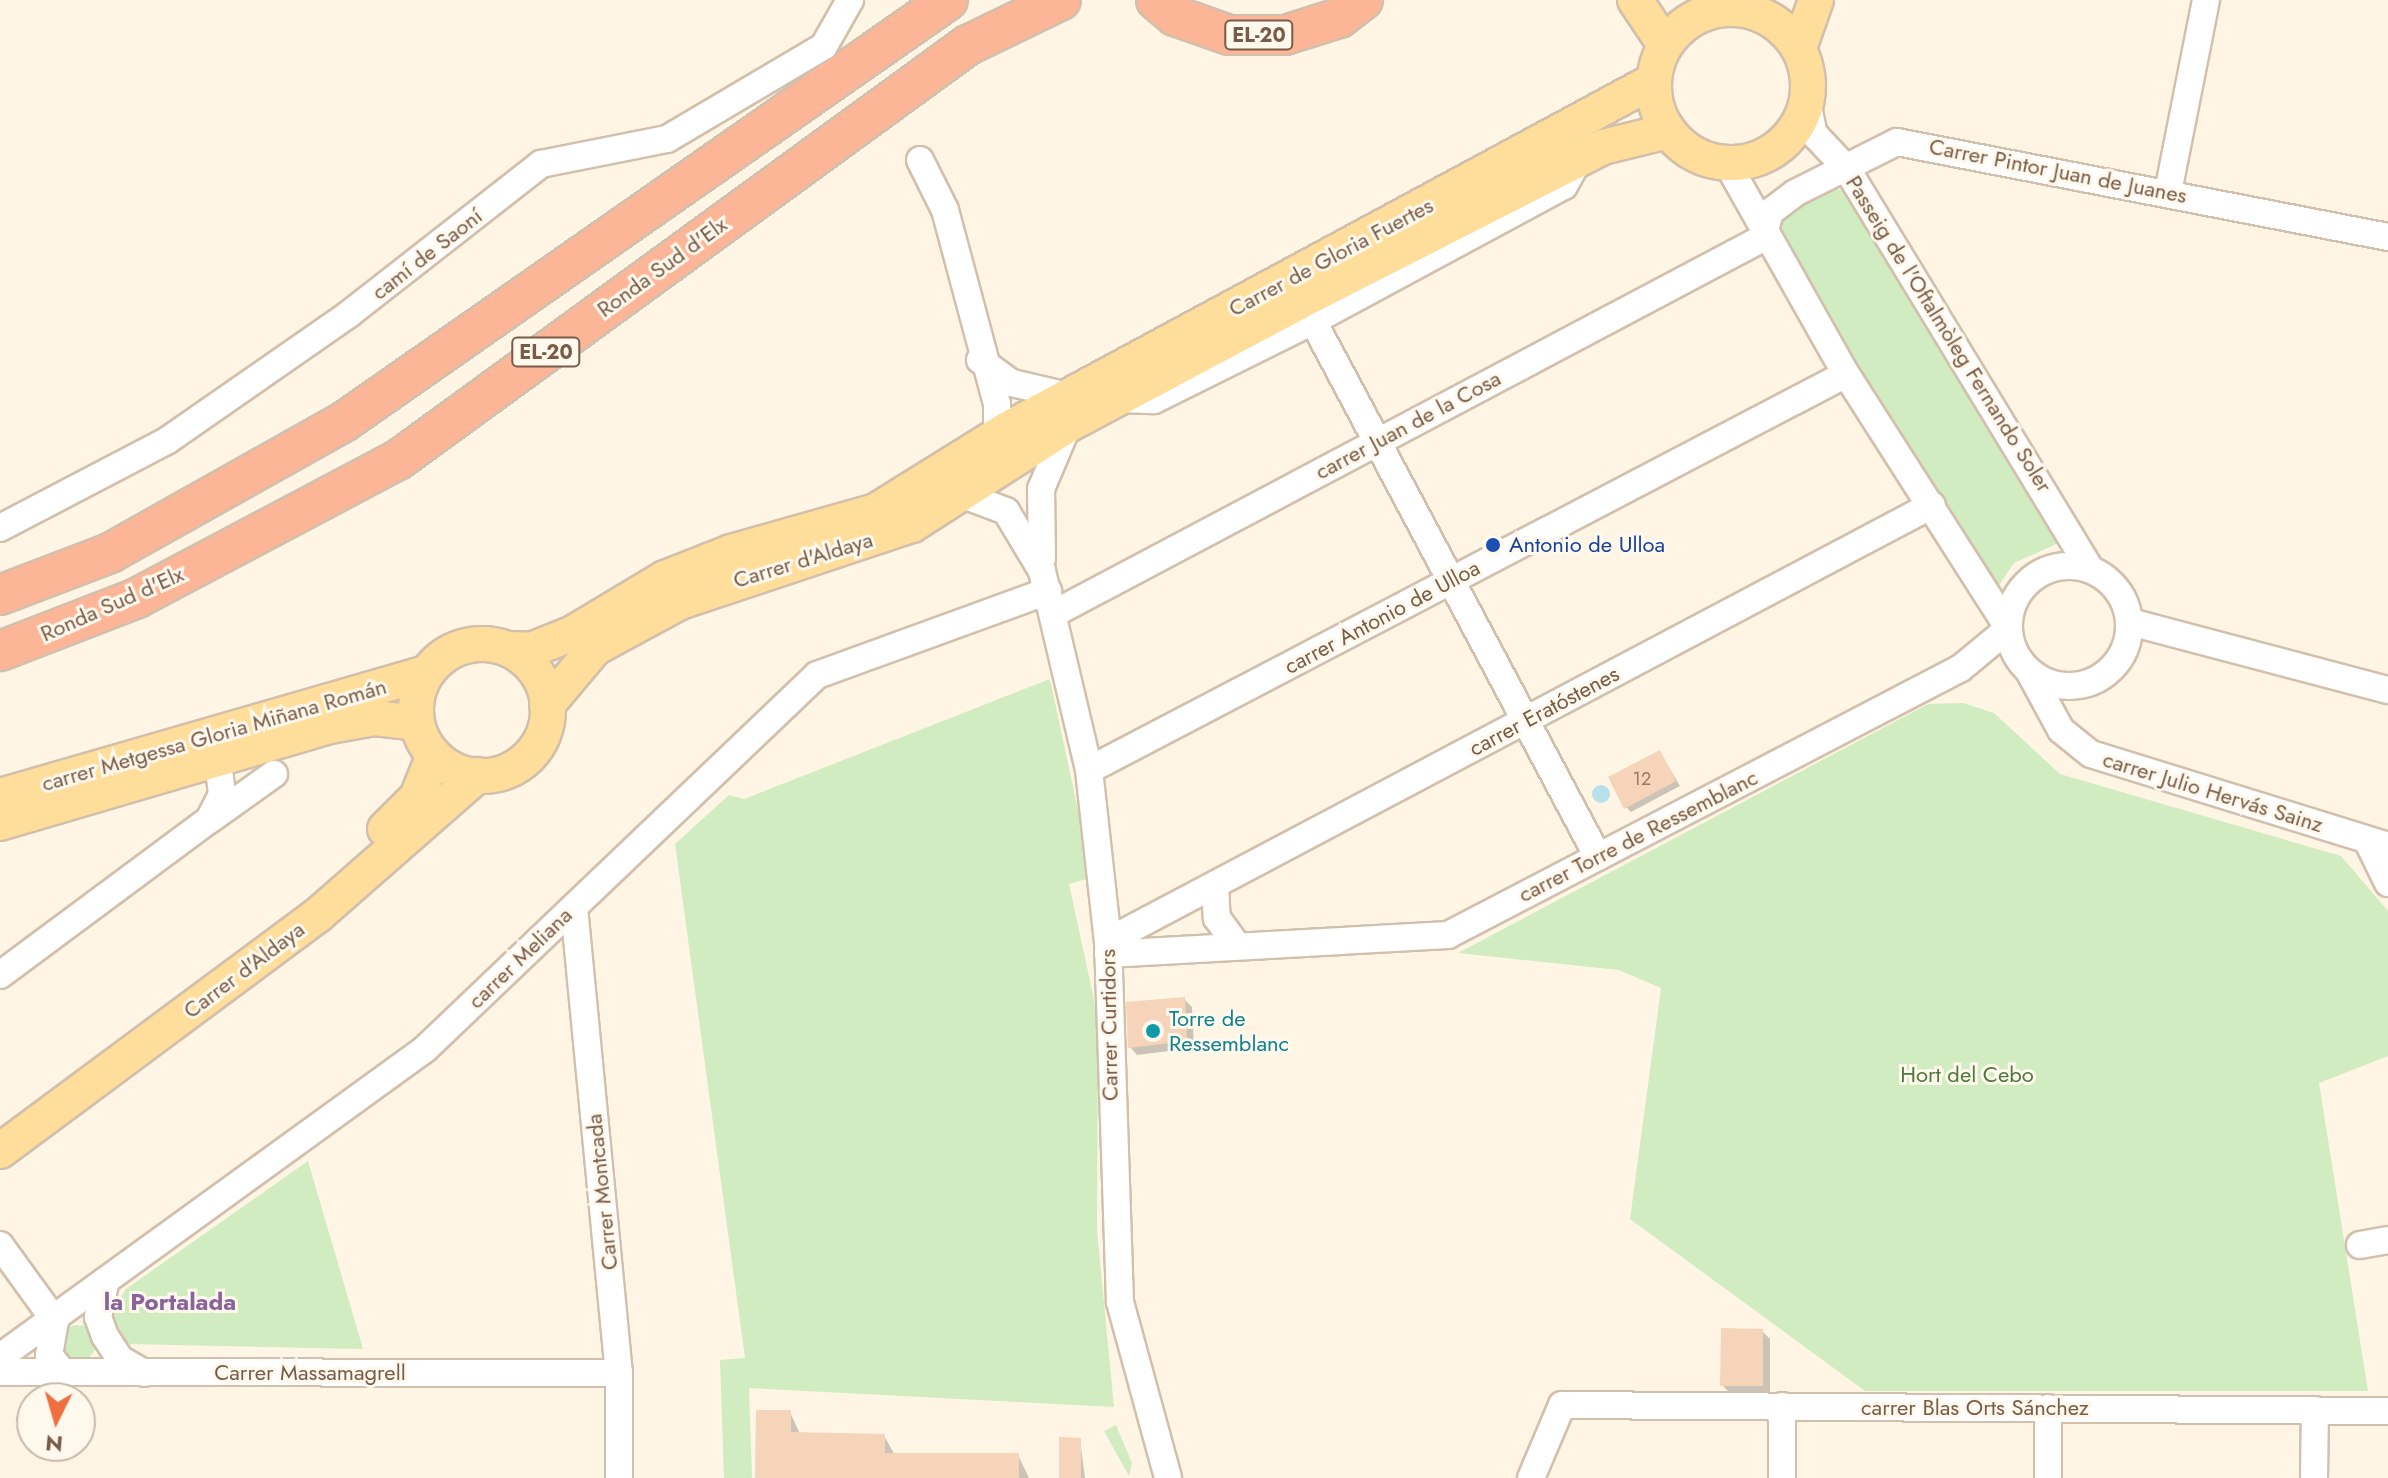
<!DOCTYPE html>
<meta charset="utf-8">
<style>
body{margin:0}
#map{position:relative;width:2388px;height:1478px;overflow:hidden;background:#fef5e4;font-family:Jost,sans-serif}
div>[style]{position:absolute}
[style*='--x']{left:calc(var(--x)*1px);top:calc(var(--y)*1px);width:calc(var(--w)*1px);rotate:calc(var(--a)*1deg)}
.green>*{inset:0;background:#d1ecc1}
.round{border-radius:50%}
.water>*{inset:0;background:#b7e0e9}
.shadow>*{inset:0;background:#0003}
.building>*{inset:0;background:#f5d4ba}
.roads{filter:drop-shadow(2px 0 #d2bfac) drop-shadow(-2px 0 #d2bfac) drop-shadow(0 2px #d2bfac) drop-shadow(0 -2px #d2bfac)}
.minor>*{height:26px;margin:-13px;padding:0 13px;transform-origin:13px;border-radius:13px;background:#fff}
.minor>.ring{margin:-13px;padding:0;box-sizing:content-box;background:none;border:26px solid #fff;border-radius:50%}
.major>*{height:34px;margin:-17px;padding:0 17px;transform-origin:17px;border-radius:17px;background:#ffdd9a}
.major>.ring{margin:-17px;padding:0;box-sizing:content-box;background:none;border:34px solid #ffdd9a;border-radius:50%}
.highway>*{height:38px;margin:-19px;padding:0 19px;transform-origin:19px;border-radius:19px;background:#fcb597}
.dots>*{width:22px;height:22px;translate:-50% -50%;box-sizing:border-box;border:4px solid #fff8ec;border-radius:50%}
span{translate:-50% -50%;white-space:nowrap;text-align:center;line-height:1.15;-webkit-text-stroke:6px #fff8ec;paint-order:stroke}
.number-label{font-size:18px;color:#977964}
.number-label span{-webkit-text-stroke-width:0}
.shield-label span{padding:2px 6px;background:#fff8ec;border:2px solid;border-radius:6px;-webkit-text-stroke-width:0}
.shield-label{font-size:20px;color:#785b48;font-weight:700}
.street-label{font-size:22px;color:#785b48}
.transit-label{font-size:22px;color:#164399}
.left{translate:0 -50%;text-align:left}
.culture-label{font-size:22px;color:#0d838f}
.park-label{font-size:22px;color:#4c793c}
.neighbourhood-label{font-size:24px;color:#8b639c;font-weight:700}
.north{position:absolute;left:16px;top:1382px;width:80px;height:80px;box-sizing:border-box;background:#fff8ec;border:2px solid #c9b9aa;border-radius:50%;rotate:185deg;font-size:22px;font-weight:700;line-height:32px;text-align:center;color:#785b48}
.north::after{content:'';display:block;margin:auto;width:28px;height:36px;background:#f06f41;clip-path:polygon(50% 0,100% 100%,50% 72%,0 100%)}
</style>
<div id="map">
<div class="green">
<i style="clip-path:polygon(1828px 187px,1851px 192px,2063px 541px,2014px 563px,1998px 587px,1778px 241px,1780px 222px)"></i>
<i style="clip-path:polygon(1050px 679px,1089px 862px,1090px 878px,1069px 884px,1098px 1018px,1097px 1230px,1114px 1407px,749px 1388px,752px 1478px,724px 1478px,720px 1360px,745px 1358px,675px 844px,729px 795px,744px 799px)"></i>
<i style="clip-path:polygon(1963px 703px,1994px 713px,2060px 774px,2341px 856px,2388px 911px,2388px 1056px,2319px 1083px,2368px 1391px,1865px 1391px,1630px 1219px,1661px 988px,1619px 970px,1458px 953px,1928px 704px)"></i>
<i style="clip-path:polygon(308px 1161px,363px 1349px,126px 1344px,111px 1312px,126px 1289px)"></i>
<i class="round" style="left:60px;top:1325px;width:36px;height:36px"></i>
<i style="clip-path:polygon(1116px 1425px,1132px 1463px,1129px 1476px,1104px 1431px)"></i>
</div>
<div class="water">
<i class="round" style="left:1592px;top:785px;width:18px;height:18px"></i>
</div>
<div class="shadow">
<i style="clip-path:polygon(1709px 0,1736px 0,1719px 10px)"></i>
<i style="clip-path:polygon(1660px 752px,1680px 786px,1631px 812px,1626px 807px)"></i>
<i style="clip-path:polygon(1184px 999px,1192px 1007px,1194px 1048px,1137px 1055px,1130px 1047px)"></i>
<i style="clip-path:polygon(1762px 1331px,1770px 1339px,1770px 1394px,1730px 1393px,1722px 1385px)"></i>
<i style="clip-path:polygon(790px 1412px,800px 1434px,884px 1436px,895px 1455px,1018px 1455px,1029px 1478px,757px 1478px)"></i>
<i style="clip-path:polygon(1080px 1440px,1085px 1478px,1061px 1478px)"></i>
</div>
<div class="building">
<i style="clip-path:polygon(1660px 750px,1676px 781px,1624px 809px,1608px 777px)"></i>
<i style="clip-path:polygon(1185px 997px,1187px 1041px,1128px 1048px,1126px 1002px)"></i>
<i style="clip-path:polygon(1721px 1328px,1763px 1329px,1763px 1386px,1720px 1386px)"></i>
<i style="clip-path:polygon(756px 1410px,791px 1410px,791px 1432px,885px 1434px,885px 1453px,1019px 1453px,1019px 1478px,755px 1478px)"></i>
<i style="clip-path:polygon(1059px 1437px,1081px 1438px,1081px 1478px,1059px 1478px)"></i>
</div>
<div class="roads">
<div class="minor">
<i style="--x:1807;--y:102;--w:33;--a:78"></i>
<i style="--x:1814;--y:134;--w:48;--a:46.7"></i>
<i style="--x:1847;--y:169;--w:468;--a:58.7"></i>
<i style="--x:920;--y:160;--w:56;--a:63.4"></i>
<i style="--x:945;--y:210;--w:201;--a:75"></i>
<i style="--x:997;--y:404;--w:32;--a:90"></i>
<i style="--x:1727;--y:163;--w:242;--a:60.6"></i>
<i style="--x:1846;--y:374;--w:300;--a:57.4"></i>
<i style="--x:2168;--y:192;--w:196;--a:-78.8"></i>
<i style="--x:1763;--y:238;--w:27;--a:-75"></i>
<i style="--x:1770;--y:212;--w:31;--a:-37"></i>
<i style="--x:1795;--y:193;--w:114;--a:-26.6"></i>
<i style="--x:1897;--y:142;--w:500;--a:10.95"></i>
<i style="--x:1313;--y:321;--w:607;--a:62"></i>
<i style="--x:980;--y:360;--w:39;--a:36"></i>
<i style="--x:1012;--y:383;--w:57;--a:13.1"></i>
<i style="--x:1121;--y:399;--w:33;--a:2"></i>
<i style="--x:1154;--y:400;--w:178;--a:-26.4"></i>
<i style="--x:1313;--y:321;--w:285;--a:-28.3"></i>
<i style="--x:1564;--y:186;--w:29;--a:-61"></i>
<i style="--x:966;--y:496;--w:43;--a:20.6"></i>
<i style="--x:1006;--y:511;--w:70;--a:59"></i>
<i style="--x:1042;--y:571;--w:204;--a:76.7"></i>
<i style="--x:1089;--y:770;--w:172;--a:83.7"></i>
<i style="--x:1108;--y:941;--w:361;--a:88.1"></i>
<i style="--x:1120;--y:1302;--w:182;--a:74.7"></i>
<i style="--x:0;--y:528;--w:190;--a:-27.6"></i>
<i style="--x:168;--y:440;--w:221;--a:-34.8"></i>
<i style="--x:349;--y:314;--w:244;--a:-38"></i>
<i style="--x:541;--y:164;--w:128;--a:-11.2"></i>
<i style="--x:667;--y:139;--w:182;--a:-30.6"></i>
<i style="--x:824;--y:46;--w:53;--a:-60.5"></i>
<i style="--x:1042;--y:559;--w:70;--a:-90.8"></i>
<i style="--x:1041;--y:489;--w:69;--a:-67.1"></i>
<i class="ring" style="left:2009px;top:566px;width:94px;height:94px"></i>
<i style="--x:1053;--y:614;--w:803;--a:-27.9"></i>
<i style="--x:2130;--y:622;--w:267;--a:14.8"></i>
<i style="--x:2030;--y:673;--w:65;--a:61.5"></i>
<i style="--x:2061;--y:730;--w:38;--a:39"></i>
<i style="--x:2091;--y:754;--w:311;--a:17.2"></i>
<i style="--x:1089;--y:770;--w:854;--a:-27.61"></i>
<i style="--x:212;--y:818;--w:76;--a:-35.4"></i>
<i style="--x:2367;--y:840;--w:48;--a:64"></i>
<i style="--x:1215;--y:885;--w:33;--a:87"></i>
<i style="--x:1217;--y:918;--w:34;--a:54"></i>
<i style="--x:574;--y:907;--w:468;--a:84.5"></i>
<i style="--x:619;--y:1373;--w:105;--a:90"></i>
<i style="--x:1108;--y:941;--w:932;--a:-27.88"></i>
<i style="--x:1108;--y:954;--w:341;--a:-3.2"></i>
<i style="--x:1448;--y:935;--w:578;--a:-27.5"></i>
<i style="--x:1961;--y:668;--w:61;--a:-39.7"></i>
<i style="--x:0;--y:975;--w:260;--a:-36.6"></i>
<i style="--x:209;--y:820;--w:29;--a:-63"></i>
<i style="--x:222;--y:794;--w:32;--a:-97"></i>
<i style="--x:0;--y:1245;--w:94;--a:54.1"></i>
<i style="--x:55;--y:1321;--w:35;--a:100"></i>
<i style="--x:49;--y:1355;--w:22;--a:51"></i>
<i style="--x:2360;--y:1245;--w:28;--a:-10"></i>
<i style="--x:105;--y:1284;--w:34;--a:102"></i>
<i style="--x:98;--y:1317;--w:20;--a:70"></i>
<i style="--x:105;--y:1336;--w:27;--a:57"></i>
<i style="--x:120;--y:1359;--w:28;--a:30"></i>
<i style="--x:0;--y:1357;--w:525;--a:-35.93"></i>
<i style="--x:425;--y:1049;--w:542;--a:-43.65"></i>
<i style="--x:817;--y:675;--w:246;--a:-20"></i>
<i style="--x:0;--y:1372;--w:619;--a:0.09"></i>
<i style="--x:2048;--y:1408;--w:70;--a:90"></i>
<i style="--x:1531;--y:1478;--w:79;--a:-67"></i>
<i style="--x:1562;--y:1405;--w:826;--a:0.42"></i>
<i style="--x:1782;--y:1478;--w:72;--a:-90"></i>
<i style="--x:2314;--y:1478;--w:68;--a:-89.2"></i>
</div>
<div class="major">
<i style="--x:1635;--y:0;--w:54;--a:56.3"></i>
<i class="ring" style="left:1654px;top:9px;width:120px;height:120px"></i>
<i style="--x:1799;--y:48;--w:51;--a:-70.5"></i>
<i class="ring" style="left:416px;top:644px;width:98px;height:98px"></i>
<i style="--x:508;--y:649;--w:23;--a:2"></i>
<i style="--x:531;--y:650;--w:45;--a:-22"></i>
<i style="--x:573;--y:633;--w:107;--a:-30.9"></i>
<i style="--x:665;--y:578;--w:71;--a:-21.5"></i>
<i style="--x:731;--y:552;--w:151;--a:-15.8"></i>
<i style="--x:876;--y:511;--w:153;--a:-31.9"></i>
<i style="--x:1006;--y:430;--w:735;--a:-28.34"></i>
<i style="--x:547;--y:705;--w:75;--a:-49.9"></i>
<i style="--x:595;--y:648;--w:97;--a:-28.4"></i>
<i style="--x:680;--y:602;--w:244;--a:-18.4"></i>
<i style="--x:912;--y:525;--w:185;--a:-32.7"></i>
<i style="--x:1068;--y:425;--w:262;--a:-28"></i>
<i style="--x:1299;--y:302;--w:341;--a:-27"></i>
<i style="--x:1603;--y:147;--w:67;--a:-13.8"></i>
<i style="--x:0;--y:796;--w:444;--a:-16.1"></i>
<i style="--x:0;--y:823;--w:344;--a:-16.4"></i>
<i style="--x:330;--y:726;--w:45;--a:-10.3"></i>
<i style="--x:374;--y:718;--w:43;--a:6.6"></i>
<i style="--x:385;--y:829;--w:45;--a:-45"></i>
<i style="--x:417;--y:797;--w:45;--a:-68"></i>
<i style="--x:0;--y:1151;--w:397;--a:-36.6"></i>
<i style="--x:319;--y:914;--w:211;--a:-41.2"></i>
</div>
<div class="highway">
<i style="--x:1156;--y:0;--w:25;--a:40"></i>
<i style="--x:1175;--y:16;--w:57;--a:19.4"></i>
<i style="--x:1229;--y:35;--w:56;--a:0"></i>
<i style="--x:1285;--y:35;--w:57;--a:-17.5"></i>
<i style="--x:1339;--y:18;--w:30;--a:-37"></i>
<i style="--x:0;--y:595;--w:118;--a:-20.9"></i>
<i style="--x:110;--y:553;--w:270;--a:-29.3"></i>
<i style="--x:345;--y:421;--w:735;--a:-34.92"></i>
<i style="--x:0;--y:651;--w:147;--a:-21.1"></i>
<i style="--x:137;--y:598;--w:295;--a:-27.9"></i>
<i style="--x:398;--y:460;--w:705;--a:-36.06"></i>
<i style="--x:968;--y:45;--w:103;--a:-25.8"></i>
</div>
</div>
<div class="dots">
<i style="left:1493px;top:545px;background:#1a4fb4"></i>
<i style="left:1153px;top:1031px;background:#0f9aa8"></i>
</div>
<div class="number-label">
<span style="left:1642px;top:779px">12</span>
</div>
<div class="shield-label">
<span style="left:1259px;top:35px">EL-20</span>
<span style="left:546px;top:352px">EL-20</span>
</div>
<div class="street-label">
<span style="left:2058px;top:171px;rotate:11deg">Carrer Pintor Juan de Juanes</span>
<span style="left:427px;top:254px;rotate:-38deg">camí de Saoní</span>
<span style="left:1331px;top:257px;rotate:-28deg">Carrer de Gloria Fuertes</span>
<span style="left:662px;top:267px;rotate:-36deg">Ronda Sud d'Elx</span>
<span style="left:1949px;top:334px;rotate:58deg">Passeig de l'Oftalmòleg Fernando Soler</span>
<span style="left:1408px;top:425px;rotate:-28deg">carrer Juan de la Cosa</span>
<span style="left:803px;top:560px;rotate:-17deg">Carrer d'Aldaya</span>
<span style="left:112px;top:604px;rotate:-24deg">Ronda Sud d'Elx</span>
<span style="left:1382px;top:617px;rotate:-28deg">carrer Antonio de Ulloa</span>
<span style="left:1544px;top:711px;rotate:-28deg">carrer Eratóstenes</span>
<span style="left:214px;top:735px;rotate:-16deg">carrer Metgessa Gloria Miñana Román</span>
<span style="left:2213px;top:792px;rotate:17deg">carrer Julio Hervás Sainz</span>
<span style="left:1638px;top:836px;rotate:-27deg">carrer Torre de Ressemblanc</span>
<span style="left:520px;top:958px;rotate:-44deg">carrer Meliana</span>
<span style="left:244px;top:970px;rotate:-37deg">Carrer d'Aldaya</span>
<span style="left:1109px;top:1025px;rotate:-91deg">Carrer Curtidors</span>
<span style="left:602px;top:1192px;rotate:-96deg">Carrer Montcada</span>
<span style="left:310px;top:1373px">Carrer Massamagrell</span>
<span style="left:1975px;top:1408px">carrer Blas Orts Sánchez</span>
</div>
<div class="transit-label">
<span class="left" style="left:1509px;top:545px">Antonio de Ulloa</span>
</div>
<div class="culture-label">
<span class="left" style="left:1169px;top:1031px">Torre de<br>Ressemblanc</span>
</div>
<div class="park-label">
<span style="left:1967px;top:1075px">Hort del Cebo</span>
</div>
<div class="neighbourhood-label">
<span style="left:170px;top:1302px">la Portalada</span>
</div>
<div class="north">N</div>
</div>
